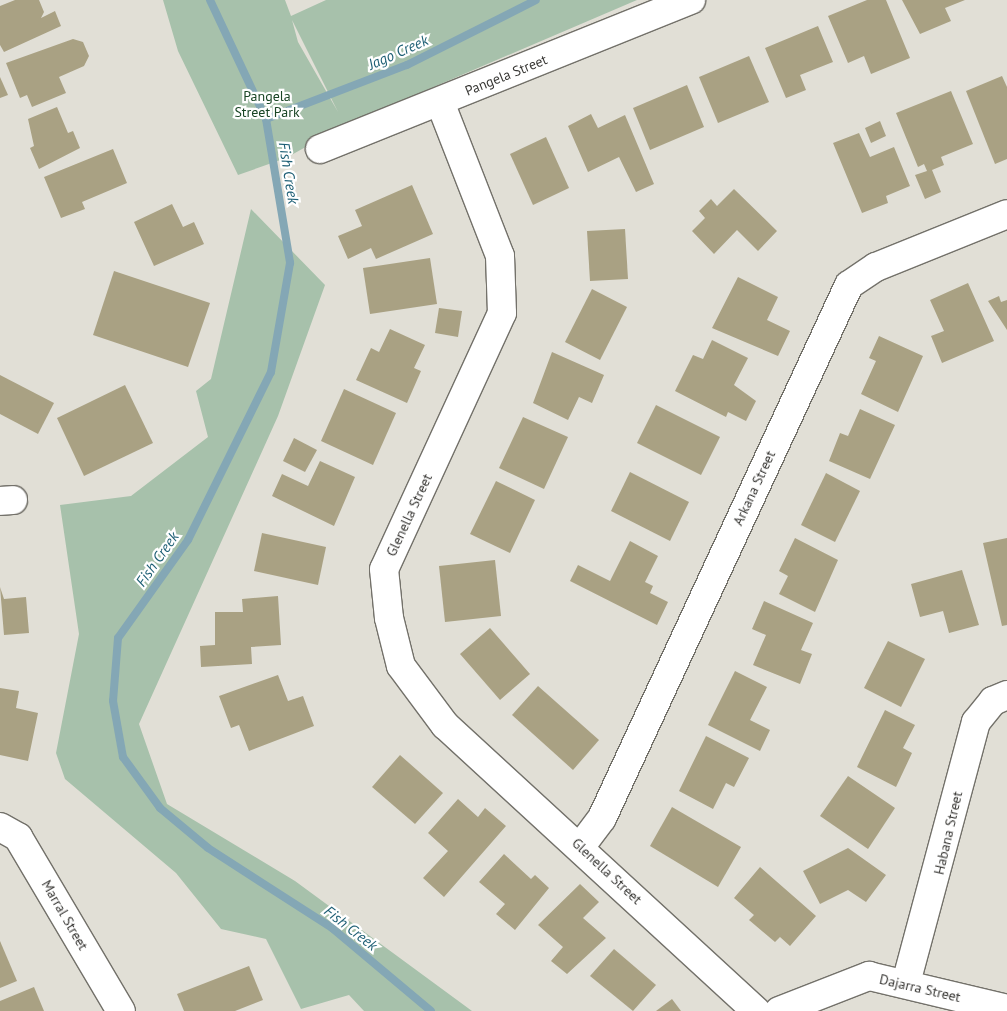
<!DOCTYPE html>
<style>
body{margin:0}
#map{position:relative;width:1007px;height:1011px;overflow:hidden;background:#e1dfd6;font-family:"PT Sans",sans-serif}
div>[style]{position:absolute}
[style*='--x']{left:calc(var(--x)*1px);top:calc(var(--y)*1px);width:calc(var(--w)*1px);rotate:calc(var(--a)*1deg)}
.green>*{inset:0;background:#a7c1ab}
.stream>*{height:8px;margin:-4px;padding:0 4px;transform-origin:4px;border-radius:4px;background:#84a7b5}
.building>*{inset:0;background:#a9a183}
.roads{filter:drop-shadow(1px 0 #73716a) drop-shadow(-1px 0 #73716a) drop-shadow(0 1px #73716a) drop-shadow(0 -1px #73716a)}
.minor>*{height:28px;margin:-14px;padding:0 14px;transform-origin:14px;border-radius:14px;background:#fff}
span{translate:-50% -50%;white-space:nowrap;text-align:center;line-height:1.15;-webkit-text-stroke:4.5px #fff;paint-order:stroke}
.street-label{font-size:14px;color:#383734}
.park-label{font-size:14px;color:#194525}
.water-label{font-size:15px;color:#1e5f75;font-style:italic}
</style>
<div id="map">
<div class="green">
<i style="clip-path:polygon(evenodd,163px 0,285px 0,291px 16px,326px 0,637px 0,345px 125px,286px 158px,238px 175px,178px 51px,163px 0,292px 20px,338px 112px,298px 42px,292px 20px)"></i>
<i style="clip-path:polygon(251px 209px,325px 285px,278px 416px,139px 724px,167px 804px,295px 881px,472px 1011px,364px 1011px,349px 995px,301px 1009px,266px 939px,221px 929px,176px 873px,65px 779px,56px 753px,79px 634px,60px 505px,131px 496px,208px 437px,196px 391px,211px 379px)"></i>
</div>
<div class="stream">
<i style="--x:210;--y:0;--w:132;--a:64.8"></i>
<i style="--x:266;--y:119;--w:146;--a:80.5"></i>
<i style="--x:290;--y:263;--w:111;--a:99.9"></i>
<i style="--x:271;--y:372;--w:187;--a:116.3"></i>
<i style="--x:188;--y:540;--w:120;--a:125.5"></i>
<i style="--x:118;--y:638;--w:63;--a:94.5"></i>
<i style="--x:113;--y:701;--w:57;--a:79.9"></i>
<i style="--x:123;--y:757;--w:63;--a:54"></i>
<i style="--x:160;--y:808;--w:62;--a:39.8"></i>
<i style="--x:208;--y:848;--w:148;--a:32.8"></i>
<i style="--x:332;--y:928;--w:129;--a:40"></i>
<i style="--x:266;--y:119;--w:151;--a:-21"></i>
<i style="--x:407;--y:65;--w:144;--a:-26.7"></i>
</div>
<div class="building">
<i style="clip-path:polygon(15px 0,39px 0,44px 12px,41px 18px,55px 11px,61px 26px,4px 52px,0 45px,0 6px)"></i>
<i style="clip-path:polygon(867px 0,886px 0,910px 58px,871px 74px,864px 56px,848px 63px,828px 16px)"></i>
<i style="clip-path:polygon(902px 0,965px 0,945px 8px,951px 21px,920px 34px)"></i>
<i style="clip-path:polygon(818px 26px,833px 62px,800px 75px,806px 90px,786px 98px,765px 48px)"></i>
<i style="clip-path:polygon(73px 39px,83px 42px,89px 56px,84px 66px,59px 77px,66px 93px,32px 107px,27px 95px,20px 98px,6px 63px)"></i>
<i style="clip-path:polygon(749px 56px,769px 102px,718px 123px,699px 77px)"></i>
<i style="clip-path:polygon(1002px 76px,1007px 87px,1007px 159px,995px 164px,966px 91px)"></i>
<i style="clip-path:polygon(0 77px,8px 95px,0 98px)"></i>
<i style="clip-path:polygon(687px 85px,704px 127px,650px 150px,633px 108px)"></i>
<i style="clip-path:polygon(951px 91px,973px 144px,941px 157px,944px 165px,932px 170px,941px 192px,925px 199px,915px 175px,927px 171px,924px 164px,918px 167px,896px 113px)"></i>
<i style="clip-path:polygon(57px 107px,68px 133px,73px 131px,80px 148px,39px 169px,30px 148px,34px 146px,28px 119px)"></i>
<i style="clip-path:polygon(591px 114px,598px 128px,625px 115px,654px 184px,636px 192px,619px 157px,588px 172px,568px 126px)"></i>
<i style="clip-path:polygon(880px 121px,886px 136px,871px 143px,865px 128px)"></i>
<i style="clip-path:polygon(859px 133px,870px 157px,894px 147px,910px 186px,886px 196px,888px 203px,862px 213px,833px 143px)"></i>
<i style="clip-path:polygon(546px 137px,569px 188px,533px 205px,510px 154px)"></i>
<i style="clip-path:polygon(113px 149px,127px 183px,82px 202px,85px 209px,61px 218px,44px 177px)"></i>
<i style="clip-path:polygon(412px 185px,433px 234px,376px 259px,371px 248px,348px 259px,338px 236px,362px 226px,355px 210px)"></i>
<i style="clip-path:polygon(734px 189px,777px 231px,758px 251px,737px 230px,714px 254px,692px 231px,705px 218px,699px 211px,711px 199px,717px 206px)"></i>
<i style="clip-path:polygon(172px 204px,183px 227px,194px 222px,204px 244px,154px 266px,134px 222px)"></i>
<i style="clip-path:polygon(625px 229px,628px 279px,590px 281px,587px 231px)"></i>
<i style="clip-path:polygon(430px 258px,437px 304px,370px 314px,363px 268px)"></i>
<i style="clip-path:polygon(114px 271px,210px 303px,188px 367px,93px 335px)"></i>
<i style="clip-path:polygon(738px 277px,778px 297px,767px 320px,790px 331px,778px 356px,712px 328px)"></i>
<i style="clip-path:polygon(968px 283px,994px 341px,942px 363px,931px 336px,944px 331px,930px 300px)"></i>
<i style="clip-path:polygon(592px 289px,627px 307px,600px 360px,565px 342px)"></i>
<i style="clip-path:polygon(999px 296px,1001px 302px,1007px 300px,1007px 330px,988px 301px)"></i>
<i style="clip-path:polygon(439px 308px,462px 311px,458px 337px,435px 333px)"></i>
<i style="clip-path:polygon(390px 329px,425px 345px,414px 368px,421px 371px,407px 403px,356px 380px,371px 348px,379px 352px)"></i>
<i style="clip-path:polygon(879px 336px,923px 356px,898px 412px,861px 394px,876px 361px,869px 358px)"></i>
<i style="clip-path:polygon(712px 340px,748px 358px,734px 385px,756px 401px,746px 421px,728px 412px,726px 417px,675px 391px,693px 355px,703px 359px)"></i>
<i style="clip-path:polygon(552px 352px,604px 375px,592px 403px,579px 397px,568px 420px,533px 403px)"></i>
<i style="clip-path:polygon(0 375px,54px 403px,38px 434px,0 414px)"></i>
<i style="clip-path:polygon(125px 385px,153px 443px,84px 476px,57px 418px)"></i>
<i style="clip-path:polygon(344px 389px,396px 413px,373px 465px,321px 441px)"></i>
<i style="clip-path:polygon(656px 405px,720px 437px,701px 475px,637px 443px)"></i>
<i style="clip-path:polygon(860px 409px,895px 425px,870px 479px,829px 461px,840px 433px,848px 436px)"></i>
<i style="clip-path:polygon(523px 417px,568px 437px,544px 489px,499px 468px)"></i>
<i style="clip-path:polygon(294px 438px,317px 450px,305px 472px,283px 461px)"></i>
<i style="clip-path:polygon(320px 461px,355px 477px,334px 526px,272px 496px,282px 474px,308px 486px)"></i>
<i style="clip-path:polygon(630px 472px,689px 502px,670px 541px,611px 511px)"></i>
<i style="clip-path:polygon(826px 473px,860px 491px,835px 542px,801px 525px)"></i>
<i style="clip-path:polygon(496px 481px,535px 500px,510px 553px,470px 534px)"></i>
<i style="clip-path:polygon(262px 533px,326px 547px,318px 585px,254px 571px)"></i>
<i style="clip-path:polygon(795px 538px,838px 560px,815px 612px,779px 594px,788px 576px,779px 571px)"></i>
<i style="clip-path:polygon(1007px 538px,1007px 625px,1002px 626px,983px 543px)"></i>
<i style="clip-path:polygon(630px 541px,658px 556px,645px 582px,653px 586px,650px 593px,668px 602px,657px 625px,570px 581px,578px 565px,610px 581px)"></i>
<i style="clip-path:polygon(495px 560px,501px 616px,445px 622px,439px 566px)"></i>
<i style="clip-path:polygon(962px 570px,979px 625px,949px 633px,943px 611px,920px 617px,911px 584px)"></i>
<i style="clip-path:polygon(0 587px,4px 599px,26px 597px,29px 633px,4px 635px)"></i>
<i style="clip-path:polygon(278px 596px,281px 645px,251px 647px,252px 664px,201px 667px,200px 646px,215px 645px,215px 612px,243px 612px,242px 599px)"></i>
<i style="clip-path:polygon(764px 601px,813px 623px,801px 650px,812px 654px,800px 684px,753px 665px,766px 635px,752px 629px)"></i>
<i style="clip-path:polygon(490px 628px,530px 674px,500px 700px,460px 654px)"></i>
<i style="clip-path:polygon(888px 641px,925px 659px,901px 707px,864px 688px)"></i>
<i style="clip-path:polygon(735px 671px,767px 687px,750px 720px,770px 730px,760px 751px,708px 725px)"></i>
<i style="clip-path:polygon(278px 675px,288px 701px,303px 696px,314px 726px,249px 751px,239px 725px,231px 728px,219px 696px)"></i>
<i style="clip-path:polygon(538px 686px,599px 740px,573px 770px,512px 715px)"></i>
<i style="clip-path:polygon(0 688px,19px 691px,16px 708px,38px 713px,28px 761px,0 755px)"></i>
<i style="clip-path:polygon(885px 710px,915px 725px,903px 748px,912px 753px,896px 787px,857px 767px)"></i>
<i style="clip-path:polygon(706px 736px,749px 758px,734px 787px,726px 783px,713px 809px,679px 791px)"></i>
<i style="clip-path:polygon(400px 755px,443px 793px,415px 824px,372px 787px)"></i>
<i style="clip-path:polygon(848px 776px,895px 808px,868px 849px,820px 816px)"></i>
<i style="clip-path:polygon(458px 799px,478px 817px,485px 808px,506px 826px,444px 897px,423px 878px,448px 851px,428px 833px)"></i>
<i style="clip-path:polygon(672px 807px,741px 847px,718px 887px,650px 846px)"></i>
<i style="clip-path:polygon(848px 848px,886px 875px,866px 902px,848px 890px,820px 904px,803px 871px)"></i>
<i style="clip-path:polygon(504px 854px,531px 879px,535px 875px,549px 888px,515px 930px,496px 914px,505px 904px,479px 882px)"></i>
<i style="clip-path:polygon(760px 867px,816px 916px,790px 946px,780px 937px,775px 942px,749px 920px,754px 915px,734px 898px)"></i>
<i style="clip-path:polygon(580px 884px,599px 902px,583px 918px,606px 938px,567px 974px,551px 961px,563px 947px,538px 925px)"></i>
<i style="clip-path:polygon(0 941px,17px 981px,0 988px)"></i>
<i style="clip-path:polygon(614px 949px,656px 985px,633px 1011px,590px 976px)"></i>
<i style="clip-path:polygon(249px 966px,263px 1000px,235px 1011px,184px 1011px,177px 994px)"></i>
<i style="clip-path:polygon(34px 987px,44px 1011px,0 1011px,0 1001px)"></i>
<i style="clip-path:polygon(672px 999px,681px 1011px,656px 1011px)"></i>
</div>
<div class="roads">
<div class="minor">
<i style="--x:440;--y:102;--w:165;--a:68.7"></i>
<i style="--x:500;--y:256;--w:57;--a:88"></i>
<i style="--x:502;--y:313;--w:282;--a:114.7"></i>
<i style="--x:384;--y:569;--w:49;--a:84.2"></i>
<i style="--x:389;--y:618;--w:49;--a:76"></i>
<i style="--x:401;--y:666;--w:74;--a:53.3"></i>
<i style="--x:445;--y:725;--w:423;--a:42.6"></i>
<i style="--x:320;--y:149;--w:400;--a:-21.9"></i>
<i style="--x:0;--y:501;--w:13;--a:-4"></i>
<i style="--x:0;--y:827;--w:21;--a:29"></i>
<i style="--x:18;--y:837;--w:202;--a:59.4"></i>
<i style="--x:581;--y:846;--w:35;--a:-53"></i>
<i style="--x:602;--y:818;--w:587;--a:-65.14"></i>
<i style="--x:849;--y:285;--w:32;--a:-34"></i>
<i style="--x:876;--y:267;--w:141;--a:-22"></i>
<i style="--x:906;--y:983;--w:270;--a:-75"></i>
<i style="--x:976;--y:722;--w:27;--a:-51"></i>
<i style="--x:993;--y:701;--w:15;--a:-23"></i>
<i style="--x:779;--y:1011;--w:97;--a:-21.3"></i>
<i style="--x:869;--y:976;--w:142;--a:13.4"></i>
</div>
</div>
<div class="street-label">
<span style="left:506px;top:75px;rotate:-22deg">Pangela Street</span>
<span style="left:754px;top:488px;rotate:-65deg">Arkana Street</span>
<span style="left:409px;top:515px;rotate:-65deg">Glenella Street</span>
<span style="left:948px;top:833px;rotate:-77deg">Habana Street</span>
<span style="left:607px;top:871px;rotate:43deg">Glenella Street</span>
<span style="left:65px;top:915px;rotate:60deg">Marral Street</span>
<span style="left:920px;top:988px;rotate:13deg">Dajarra Street</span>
</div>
<div class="park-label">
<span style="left:267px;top:104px">Pangela<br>Street Park</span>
</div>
<div class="water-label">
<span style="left:398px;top:52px;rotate:-24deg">Jago Creek</span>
<span style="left:289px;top:173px;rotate:81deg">Fish Creek</span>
<span style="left:157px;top:559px;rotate:-55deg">Fish Creek</span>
<span style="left:351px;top:928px;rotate:38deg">Fish Creek</span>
</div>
</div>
